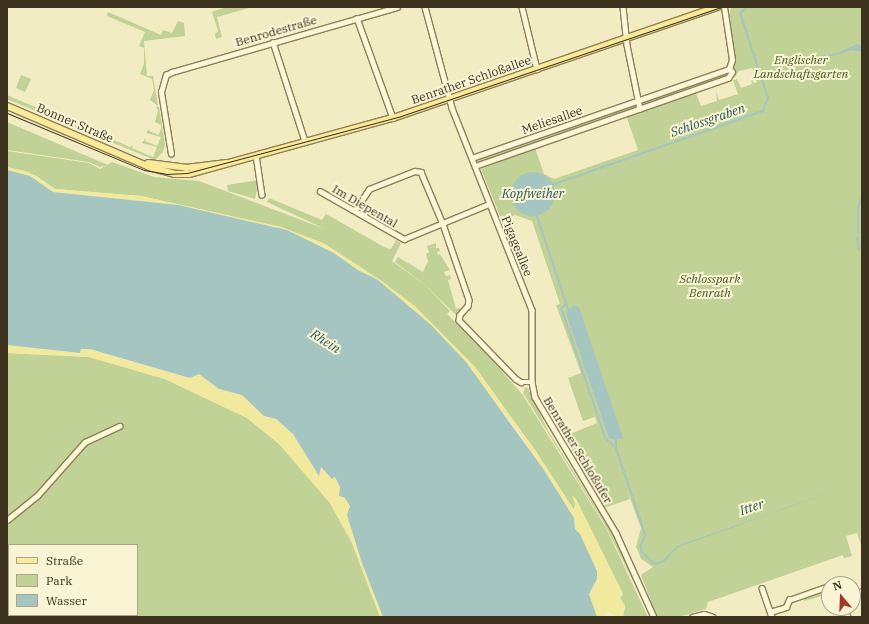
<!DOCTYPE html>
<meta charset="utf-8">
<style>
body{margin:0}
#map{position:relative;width:869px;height:624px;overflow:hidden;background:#f2ecc3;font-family:"IBM Plex Serif",serif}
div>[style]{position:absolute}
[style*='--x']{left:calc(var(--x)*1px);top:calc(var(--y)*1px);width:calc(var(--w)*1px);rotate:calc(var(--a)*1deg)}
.green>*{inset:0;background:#c0d295}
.sand>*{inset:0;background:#f0e99e}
.water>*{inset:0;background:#a5c5c1}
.round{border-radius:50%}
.stream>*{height:1.5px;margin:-0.75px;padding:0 0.75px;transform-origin:0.75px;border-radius:0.75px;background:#a5c5c1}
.roads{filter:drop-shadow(1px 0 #8f7e58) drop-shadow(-1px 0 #8f7e58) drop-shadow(0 1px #8f7e58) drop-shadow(0 -1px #8f7e58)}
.minor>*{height:4.5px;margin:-2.25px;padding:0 2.25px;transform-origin:2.25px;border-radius:2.25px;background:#fcf7d7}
.major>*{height:6px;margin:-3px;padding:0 3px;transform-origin:3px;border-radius:3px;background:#f9eb98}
.tram>*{height:1px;margin:-0.5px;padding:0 0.5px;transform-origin:0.5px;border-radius:0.5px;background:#3d321d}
span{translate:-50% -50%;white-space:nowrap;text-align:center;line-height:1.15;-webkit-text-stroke:4px #f9f4d3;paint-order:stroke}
.street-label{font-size:12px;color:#3d321d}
.park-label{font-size:12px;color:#435b22;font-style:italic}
.water-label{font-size:13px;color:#2b585e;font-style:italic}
.frame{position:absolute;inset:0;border:8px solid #3d321d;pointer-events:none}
.legend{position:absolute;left:8px;top:544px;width:130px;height:72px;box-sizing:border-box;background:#f9f4d3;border:1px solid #aea68a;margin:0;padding:5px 7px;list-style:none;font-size:12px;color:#3d321d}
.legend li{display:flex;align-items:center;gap:8px;height:20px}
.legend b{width:20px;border:1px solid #aea68a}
.north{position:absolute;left:821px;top:576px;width:40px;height:40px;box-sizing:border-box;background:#f9f4d3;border:1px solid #aea68a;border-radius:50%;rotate:341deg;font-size:11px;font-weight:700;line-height:16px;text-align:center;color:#3d321d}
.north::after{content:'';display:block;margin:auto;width:14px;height:18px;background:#a43722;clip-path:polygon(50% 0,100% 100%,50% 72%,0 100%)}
</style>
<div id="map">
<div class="green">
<i style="clip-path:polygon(226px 7px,249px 8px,217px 17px,222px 37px,216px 39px,215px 34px,218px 31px,212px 12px)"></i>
<i style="clip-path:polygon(732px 7px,862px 7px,862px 548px,857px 533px,846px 536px,852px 556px,844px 558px,843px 555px,708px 602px,706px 609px,678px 617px,657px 617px,641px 575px,653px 567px,641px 559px,638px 551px,636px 547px,641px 528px,626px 487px,630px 499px,604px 508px,563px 437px,597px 423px,595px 417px,583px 421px,568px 378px,581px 373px,556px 305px,560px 304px,532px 221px,515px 215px,502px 221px,481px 169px,535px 148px,544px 174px,554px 179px,638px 150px,626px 115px,695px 91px,701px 106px,717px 101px,716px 91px,719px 100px,738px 94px,733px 80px,737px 79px,741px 88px,752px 84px,751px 79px,754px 83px,757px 82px,752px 68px,739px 71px,735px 77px,728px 15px)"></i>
<i style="clip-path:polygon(108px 12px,161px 35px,163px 30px,172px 33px,178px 21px,184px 23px,185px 36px,144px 41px,147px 76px,153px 76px,158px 106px,150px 100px,154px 90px,152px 79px,140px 74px,144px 64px,144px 48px,139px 46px,145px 32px,107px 16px)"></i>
<i style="clip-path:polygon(724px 73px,727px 76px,476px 163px,476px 159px)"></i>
<i style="clip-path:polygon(21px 75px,31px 79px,25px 92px,16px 88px)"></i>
<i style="clip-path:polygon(7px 95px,49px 113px,52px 111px,50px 117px,7px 99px)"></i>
<i style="clip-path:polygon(156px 107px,159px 107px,165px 144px,163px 152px,155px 160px,62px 122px,64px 116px,65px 119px,130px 147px,133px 145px,132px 148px,153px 157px,157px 147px,142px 143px,146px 138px,145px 141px,157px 146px,161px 137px,146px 133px,150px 128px,149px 131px,159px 135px,161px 129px,161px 125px,155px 122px,158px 110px)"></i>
<i style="clip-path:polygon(7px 122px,108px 165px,100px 167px,89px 162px,7px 150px)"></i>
<i style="clip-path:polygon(7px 151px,89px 163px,100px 169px,112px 162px,154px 177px,199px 181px,325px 229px,267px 202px,269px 198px,322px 220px,326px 214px,386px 248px,391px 249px,396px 240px,401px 243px,392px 261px,425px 285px,450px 311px,447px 314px,477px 343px,522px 394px,605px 526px,648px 617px,623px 617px,625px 606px,620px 598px,623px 594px,576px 499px,574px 510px,535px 450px,475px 367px,415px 307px,383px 282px,325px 244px,281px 227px,141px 196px,55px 189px,35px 175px,7px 167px)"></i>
<i style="clip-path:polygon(259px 180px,255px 199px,228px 191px,227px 185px)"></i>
<i style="clip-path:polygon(436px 243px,436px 248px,439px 248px,440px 251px,437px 252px,438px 255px,440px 254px,450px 270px,444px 272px,446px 276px,450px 275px,451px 279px,448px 280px,456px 309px,460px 308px,461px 311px,457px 316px,425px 285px,395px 262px,398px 257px,423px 272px,428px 261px,426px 254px,429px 252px,427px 246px)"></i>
<i style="clip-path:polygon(evenodd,7px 353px,89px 357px,165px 379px,247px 418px,279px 444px,330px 503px,352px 543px,380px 617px,7px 617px,7px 353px,9px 545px,137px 545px,137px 615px,9px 615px,9px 545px)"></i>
<i style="clip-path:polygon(525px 387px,528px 388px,547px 429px,613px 535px,651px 617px,604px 523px,523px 393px)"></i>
<i style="clip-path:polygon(829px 587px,829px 594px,804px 601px,803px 596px)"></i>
</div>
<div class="sand">
<i style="clip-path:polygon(7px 167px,29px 172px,55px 189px,141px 196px,281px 227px,325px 244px,383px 282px,416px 307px,475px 367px,535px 450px,574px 510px,576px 507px,572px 495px,576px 499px,623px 594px,620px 598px,625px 606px,623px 617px,617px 617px,607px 611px,603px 617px,597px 617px,589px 595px,597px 579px,597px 571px,580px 534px,575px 529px,520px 433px,444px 338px,378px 280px,358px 270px,334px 252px,287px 230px,178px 205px,53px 192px,30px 176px,7px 170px)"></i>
<i style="clip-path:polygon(7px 345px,80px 353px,81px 349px,90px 349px,190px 378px,199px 374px,219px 389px,242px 395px,264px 416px,276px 419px,293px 434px,319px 475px,321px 467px,332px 479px,335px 477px,350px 506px,347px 515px,362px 563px,383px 617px,380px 617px,352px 543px,330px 503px,279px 444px,247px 418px,165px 379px,89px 357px,7px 353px)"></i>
</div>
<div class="water">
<i style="clip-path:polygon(857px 44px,862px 46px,862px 52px,852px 50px,816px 61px,820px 56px,838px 53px)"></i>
<i style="clip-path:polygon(7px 170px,30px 176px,53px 192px,178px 205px,287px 230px,334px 253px,358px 270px,378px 280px,431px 325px,466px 362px,544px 470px,574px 518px,575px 529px,580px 534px,597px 571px,597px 579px,589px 594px,597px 617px,383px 617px,362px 563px,347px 515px,350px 506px,344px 497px,339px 496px,340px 487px,335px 477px,332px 479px,321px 467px,319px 476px,293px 434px,276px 419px,264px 416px,242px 395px,219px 389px,199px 374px,190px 378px,90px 349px,81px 349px,80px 353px,7px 345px)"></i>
<i class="round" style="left:511px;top:172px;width:44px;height:44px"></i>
<i style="clip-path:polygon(574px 305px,579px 307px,623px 438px,616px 440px,609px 438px,570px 325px,566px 312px)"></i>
<i style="clip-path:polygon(862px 481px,678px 547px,664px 562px,656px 565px,655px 563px,663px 560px,677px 546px)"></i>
</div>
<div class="stream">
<i style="--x:552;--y:185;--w:224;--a:-19.3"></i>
<i style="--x:763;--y:111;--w:14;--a:-69"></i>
<i style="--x:768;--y:98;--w:89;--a:-108.2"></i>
<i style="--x:740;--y:13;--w:10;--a:-37"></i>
<i style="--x:537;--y:215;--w:100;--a:71.4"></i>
<i style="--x:858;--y:233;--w:24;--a:-90"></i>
<i style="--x:858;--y:209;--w:14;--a:-73"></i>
<i style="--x:858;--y:237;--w:12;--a:85"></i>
<i style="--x:566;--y:305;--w:6;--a:135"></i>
<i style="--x:562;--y:309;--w:137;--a:71.3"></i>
<i style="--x:606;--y:439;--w:13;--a:39"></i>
<i style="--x:616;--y:447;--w:94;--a:71.4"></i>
<i style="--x:646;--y:536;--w:11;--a:117"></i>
<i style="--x:641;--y:546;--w:6;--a:81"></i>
<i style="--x:642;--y:552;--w:18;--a:43"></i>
<i style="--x:616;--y:446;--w:6;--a:-90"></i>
</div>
<div class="roads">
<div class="minor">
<i style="--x:425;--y:7;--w:105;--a:75"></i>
<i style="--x:452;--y:108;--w:217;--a:68.4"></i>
<i style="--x:532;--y:310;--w:72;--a:90"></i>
<i style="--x:532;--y:382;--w:15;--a:79"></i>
<i style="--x:535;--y:397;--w:158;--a:59.2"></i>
<i style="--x:616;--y:533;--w:92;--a:65.7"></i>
<i style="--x:522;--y:7;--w:64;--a:76.4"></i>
<i style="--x:623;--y:7;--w:38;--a:84"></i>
<i style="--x:627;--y:45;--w:65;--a:78.5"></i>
<i style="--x:357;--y:18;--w:106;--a:70.2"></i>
<i style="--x:273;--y:42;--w:104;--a:72.1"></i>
<i style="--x:171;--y:154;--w:63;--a:-99.2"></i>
<i style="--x:161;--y:92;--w:18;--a:-74"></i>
<i style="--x:166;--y:75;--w:7;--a:-27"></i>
<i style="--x:172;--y:72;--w:234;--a:-16.1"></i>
<i style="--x:256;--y:155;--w:40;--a:81.5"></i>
<i style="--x:472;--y:158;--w:272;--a:-19.1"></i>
<i style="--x:729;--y:69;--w:9;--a:-72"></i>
<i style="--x:732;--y:60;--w:54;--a:-98.6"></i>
<i style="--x:475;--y:166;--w:268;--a:-19.2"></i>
<i style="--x:728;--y:78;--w:7;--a:-56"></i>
<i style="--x:732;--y:72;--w:4;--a:-135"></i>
<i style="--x:320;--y:191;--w:97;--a:29.7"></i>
<i style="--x:404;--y:239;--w:92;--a:-22.4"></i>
<i style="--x:355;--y:210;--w:25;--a:-56"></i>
<i style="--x:369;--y:189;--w:49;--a:-21.4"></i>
<i style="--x:415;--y:171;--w:6;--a:9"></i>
<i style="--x:421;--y:172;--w:56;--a:67.1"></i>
<i style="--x:443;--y:224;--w:80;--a:71.1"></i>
<i style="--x:469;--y:300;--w:6;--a:99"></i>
<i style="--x:468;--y:306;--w:12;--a:132"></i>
<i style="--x:460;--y:315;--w:5;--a:101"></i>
<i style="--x:459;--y:320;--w:82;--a:46"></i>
<i style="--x:516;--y:379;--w:6;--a:31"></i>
<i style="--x:521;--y:382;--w:11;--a:0"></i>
<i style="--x:7;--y:520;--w:38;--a:-39"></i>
<i style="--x:37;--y:496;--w:72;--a:-48.4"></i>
<i style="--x:85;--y:442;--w:38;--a:-25"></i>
<i style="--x:835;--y:584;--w:9;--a:-21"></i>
<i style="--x:843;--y:581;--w:3;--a:72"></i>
<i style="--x:762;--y:588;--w:31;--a:71"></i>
<i style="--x:853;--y:594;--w:9;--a:-18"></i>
<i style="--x:845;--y:608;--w:9;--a:72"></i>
<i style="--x:770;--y:612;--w:17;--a:-17"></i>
<i style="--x:786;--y:607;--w:8;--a:-67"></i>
<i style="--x:789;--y:600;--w:42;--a:-19.3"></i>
<i style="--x:692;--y:617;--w:12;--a:-14"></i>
<i style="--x:704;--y:614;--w:9;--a:18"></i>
</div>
<div class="major">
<i style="--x:7;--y:106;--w:155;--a:23.2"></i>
<i style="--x:149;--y:167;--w:27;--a:15"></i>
<i style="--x:175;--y:174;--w:14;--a:0"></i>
<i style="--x:189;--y:174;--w:212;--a:-15.4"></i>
<i style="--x:393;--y:118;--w:343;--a:-18.9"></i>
<i style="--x:148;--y:163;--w:38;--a:7"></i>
<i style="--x:186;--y:168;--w:41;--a:-7"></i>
</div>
</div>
<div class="tram">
<i style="--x:7;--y:113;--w:148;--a:22.6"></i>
<i style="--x:144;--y:170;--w:22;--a:10"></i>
<i style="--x:166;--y:174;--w:21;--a:-3"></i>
<i style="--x:187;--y:173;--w:221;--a:-14.9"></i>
<i style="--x:401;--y:116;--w:339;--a:-18.8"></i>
</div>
<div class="street-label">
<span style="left:276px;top:31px;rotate:-16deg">Benrodestraße</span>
<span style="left:471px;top:80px;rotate:-19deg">Benrather Schloßallee</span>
<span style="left:552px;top:120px;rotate:-19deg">Meliesallee</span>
<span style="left:75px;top:123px;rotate:23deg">Bonner Straße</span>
<span style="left:365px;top:206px;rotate:30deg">Im Diepental</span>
<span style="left:517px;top:246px;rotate:68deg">Pigageallee</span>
<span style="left:578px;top:450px;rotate:59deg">Benrather Schloßufer</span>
</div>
<div class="park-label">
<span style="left:801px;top:67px">Englischer<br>Landschaftsgarten</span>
<span style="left:710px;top:286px">Schlosspark<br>Benrath</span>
</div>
<div class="water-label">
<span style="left:708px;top:121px;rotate:-19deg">Schlossgraben</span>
<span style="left:533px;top:194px">Kopfweiher</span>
<span style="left:325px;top:342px;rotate:33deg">Rhein</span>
<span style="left:752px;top:508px;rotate:-19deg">Itter</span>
</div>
<div class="frame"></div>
<ul class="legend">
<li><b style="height:5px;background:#f9eb98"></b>Straße</li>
<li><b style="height:11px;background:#c0d295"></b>Park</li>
<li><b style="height:11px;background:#a5c5c1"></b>Wasser</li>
</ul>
<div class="north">N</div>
</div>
